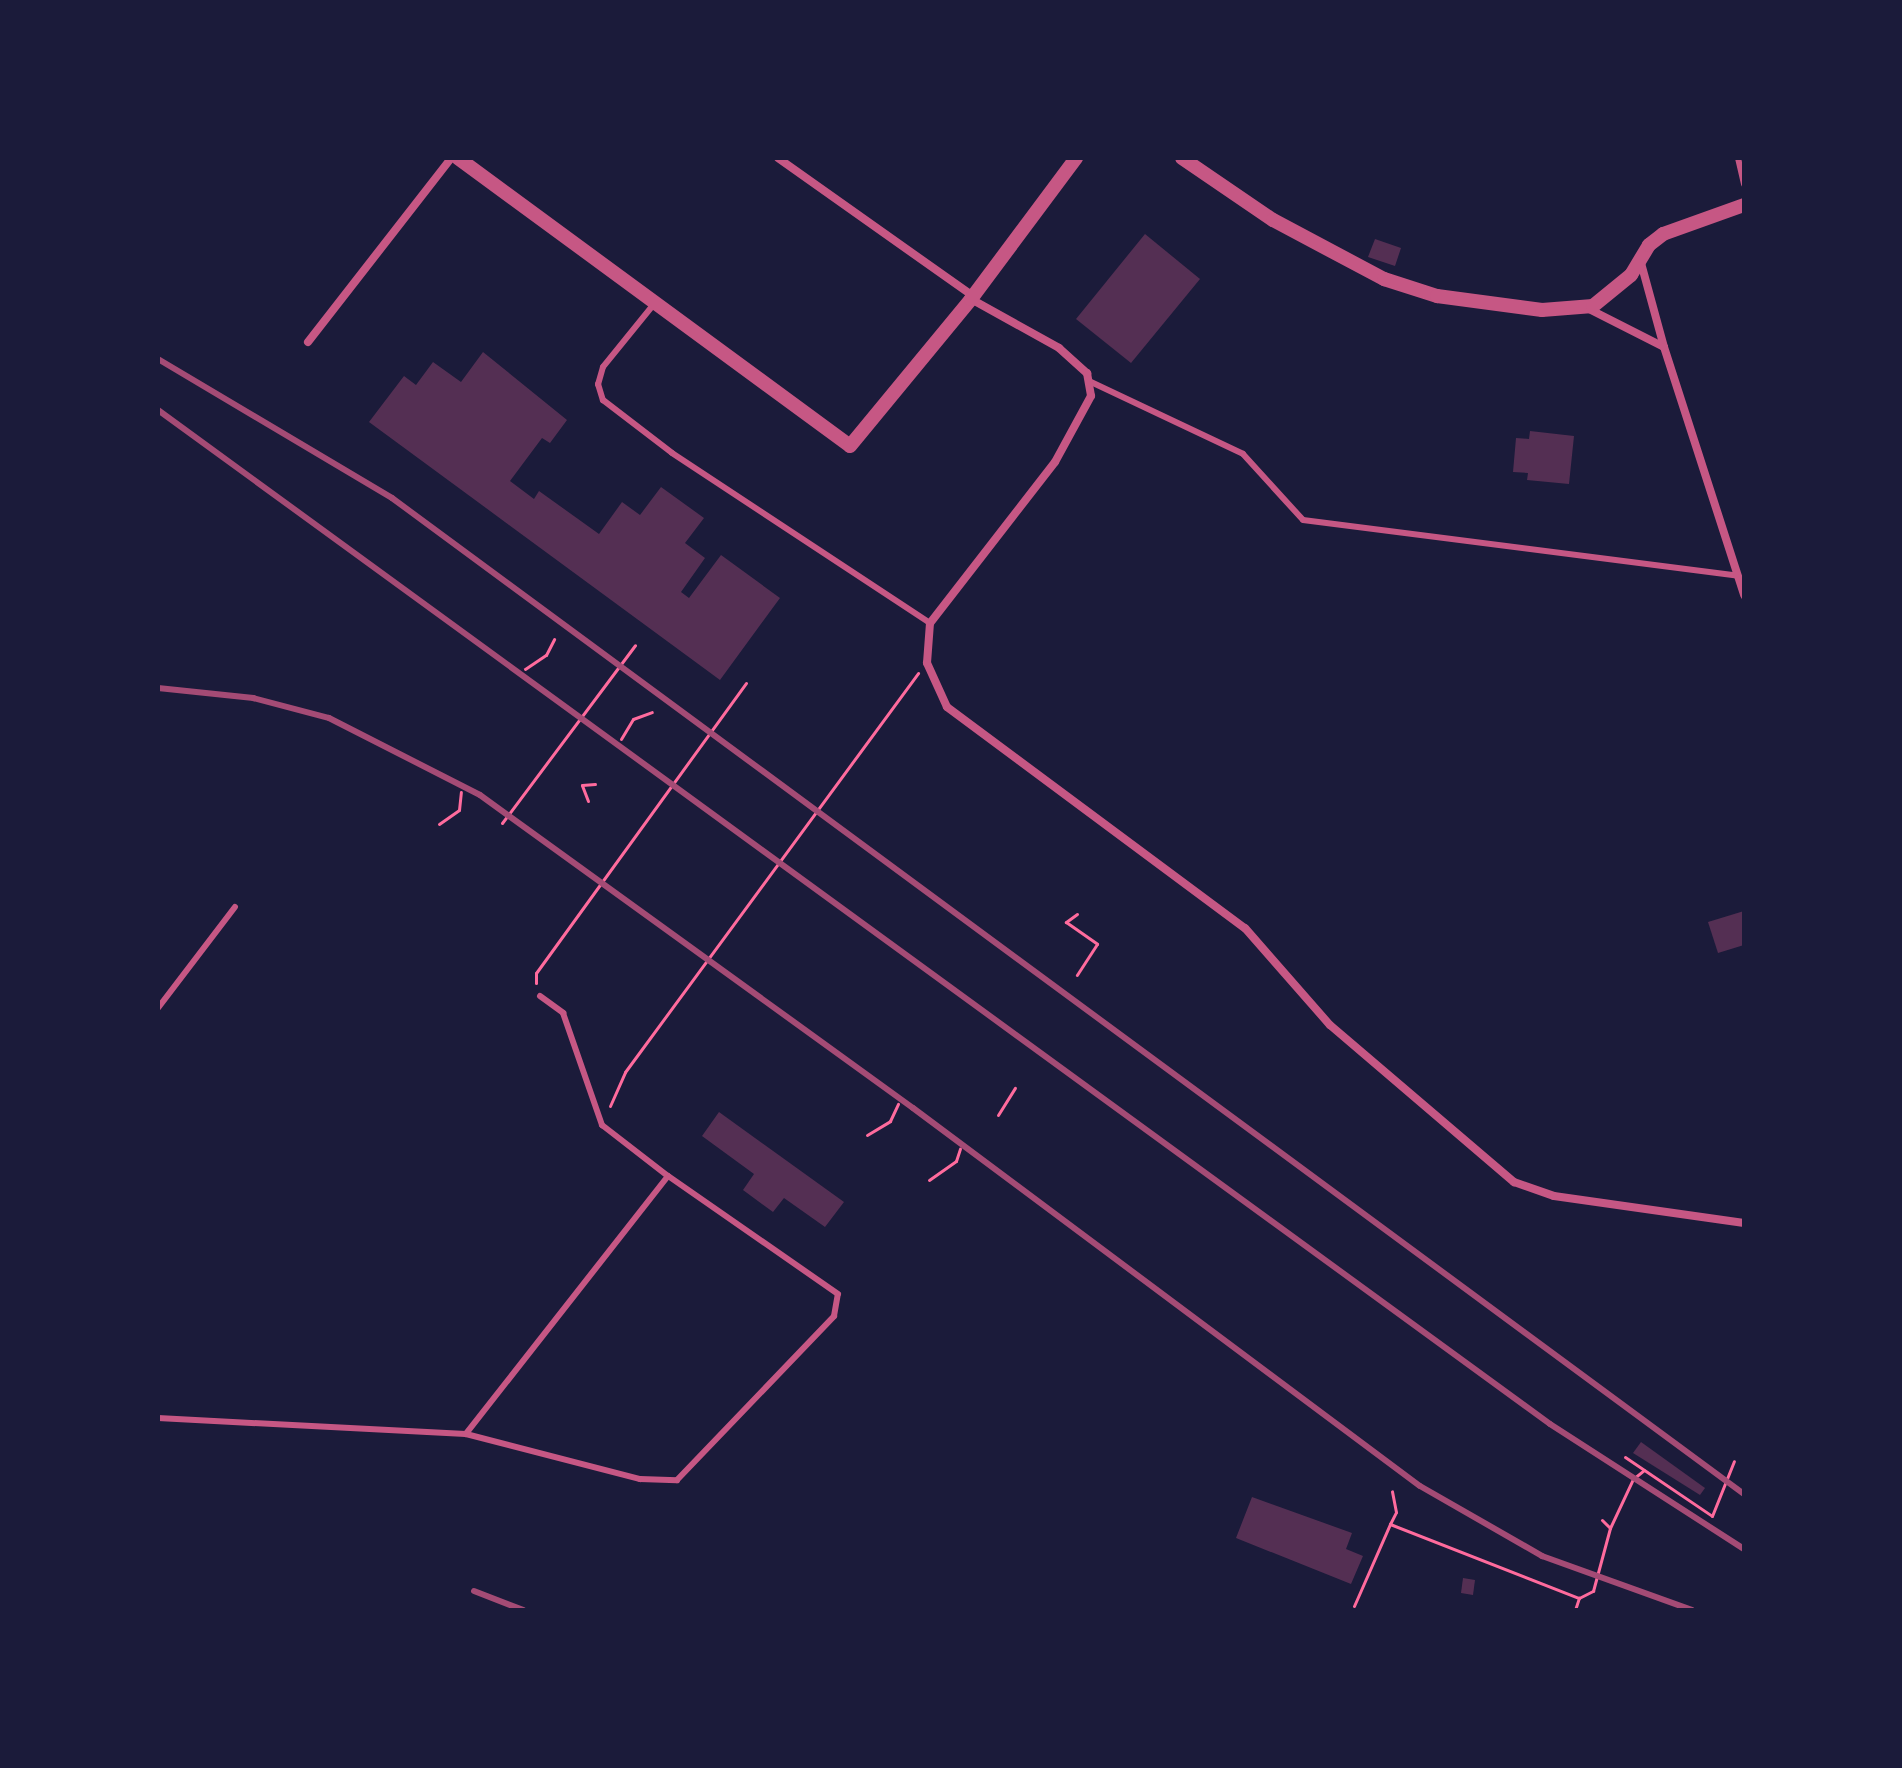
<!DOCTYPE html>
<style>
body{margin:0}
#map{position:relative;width:1902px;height:1768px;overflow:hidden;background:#1b1b3a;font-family:"Alegreya Sans",sans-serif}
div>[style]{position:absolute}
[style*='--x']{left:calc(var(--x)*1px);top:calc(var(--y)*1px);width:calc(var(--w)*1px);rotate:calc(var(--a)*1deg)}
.building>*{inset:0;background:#542f53}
.path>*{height:3px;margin:-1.5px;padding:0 1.5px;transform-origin:1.5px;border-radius:1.5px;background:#ff6b9d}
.service>*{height:6px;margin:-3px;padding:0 3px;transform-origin:3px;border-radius:3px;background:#c65784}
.minor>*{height:8px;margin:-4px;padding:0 4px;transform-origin:4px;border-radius:4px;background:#c65784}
.tertiary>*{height:14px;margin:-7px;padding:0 7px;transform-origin:7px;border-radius:7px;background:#c65784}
.rail>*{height:6px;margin:-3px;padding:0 3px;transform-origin:3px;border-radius:3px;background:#a44b75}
span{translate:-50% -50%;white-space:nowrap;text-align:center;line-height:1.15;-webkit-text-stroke:8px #1b1b3a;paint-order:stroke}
.frame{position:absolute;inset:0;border:160px solid #1b1b3a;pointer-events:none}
</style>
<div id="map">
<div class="building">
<i style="clip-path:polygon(1145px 234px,1200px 279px,1131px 363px,1076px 319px)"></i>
<i style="clip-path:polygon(1375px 239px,1401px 248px,1395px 266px,1368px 257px)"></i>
<i style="clip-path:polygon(483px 352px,567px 420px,550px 443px,542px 438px,510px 481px,534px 499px,539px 491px,599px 534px,622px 502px,640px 515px,661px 487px,704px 518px,685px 543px,705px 558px,681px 592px,689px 598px,721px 555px,780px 598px,720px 680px,369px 422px,404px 376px,416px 385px,433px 362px,461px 382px)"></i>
<i style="clip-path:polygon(1530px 431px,1574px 436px,1569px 484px,1527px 480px,1528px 473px,1513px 472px,1516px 438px,1529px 439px)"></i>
<i style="clip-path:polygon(1744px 911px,1744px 945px,1718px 953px,1708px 922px)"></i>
<i style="clip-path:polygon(719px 1112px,844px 1202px,825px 1227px,784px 1198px,773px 1212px,743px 1190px,754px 1174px,702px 1136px)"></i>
<i style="clip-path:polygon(1641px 1442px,1705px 1488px,1700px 1495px,1633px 1453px)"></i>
<i style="clip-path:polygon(1252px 1497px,1352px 1533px,1346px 1549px,1363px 1556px,1351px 1584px,1236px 1538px)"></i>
<i style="clip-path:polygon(1463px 1578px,1475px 1580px,1473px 1595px,1461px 1593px)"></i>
</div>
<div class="path">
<i style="--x:525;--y:669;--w:25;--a:-34"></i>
<i style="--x:546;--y:655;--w:18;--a:-63"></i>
<i style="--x:621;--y:739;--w:23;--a:-59"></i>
<i style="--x:633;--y:719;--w:20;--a:-20"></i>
<i style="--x:588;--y:801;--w:17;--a:-111"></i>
<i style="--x:582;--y:785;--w:13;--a:-4"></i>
<i style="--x:502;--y:823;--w:222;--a:-53.2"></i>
<i style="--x:439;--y:824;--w:24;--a:-35"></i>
<i style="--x:459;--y:810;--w:18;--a:-84"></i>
<i style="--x:1077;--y:914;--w:14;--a:144"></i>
<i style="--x:1066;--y:922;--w:38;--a:35"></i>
<i style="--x:1097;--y:944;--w:37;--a:123"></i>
<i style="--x:536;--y:983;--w:10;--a:-90"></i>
<i style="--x:536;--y:973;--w:358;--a:-54.1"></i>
<i style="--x:610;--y:1106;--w:37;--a:-66"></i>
<i style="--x:625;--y:1072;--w:495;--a:-53.7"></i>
<i style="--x:998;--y:1115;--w:32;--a:-58"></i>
<i style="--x:867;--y:1135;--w:27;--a:-31"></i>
<i style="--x:890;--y:1121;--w:19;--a:-65"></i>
<i style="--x:929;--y:1180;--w:33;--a:-35"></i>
<i style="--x:956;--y:1161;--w:13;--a:-72"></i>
<i style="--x:1625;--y:1457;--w:105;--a:34.1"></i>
<i style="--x:1712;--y:1516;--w:59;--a:-68.2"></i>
<i style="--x:1602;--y:1520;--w:11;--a:45"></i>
<i style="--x:1390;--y:1524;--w:13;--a:-63"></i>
<i style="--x:1396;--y:1512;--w:21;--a:-101"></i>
<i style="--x:1354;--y:1606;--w:90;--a:-66.3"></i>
<i style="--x:1390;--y:1524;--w:203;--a:21.4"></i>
<i style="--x:1579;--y:1598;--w:16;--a:-27"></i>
<i style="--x:1593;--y:1591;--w:65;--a:-74.9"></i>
<i style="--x:1610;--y:1528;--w:54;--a:-64.9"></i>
<i style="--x:1633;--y:1479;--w:14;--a:-39"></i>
<i style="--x:1575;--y:1610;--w:13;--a:-72"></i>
</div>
<div class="service">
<i style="--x:1738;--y:158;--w:27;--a:77"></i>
<i style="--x:654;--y:304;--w:81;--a:129"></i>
<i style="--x:603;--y:367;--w:18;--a:106"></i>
<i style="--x:598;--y:384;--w:17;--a:73"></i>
<i style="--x:603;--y:400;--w:87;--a:37.5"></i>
<i style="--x:672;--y:453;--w:309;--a:33.4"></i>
<i style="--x:1091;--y:382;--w:168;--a:25.3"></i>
<i style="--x:1243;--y:454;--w:89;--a:47.7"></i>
<i style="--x:1303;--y:520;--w:439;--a:7.3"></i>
<i style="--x:540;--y:996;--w:29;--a:36"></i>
<i style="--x:563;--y:1013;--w:119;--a:70.8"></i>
<i style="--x:602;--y:1125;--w:83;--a:37.7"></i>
<i style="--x:158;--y:1008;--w:127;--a:-52.7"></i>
<i style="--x:158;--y:1418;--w:308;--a:3"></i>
<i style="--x:466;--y:1434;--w:180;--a:14.5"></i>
<i style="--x:640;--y:1479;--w:37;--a:2"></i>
<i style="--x:677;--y:1480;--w:227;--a:-46.2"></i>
<i style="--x:834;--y:1316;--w:22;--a:-80"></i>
<i style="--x:838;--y:1294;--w:207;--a:-145.2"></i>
<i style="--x:668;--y:1176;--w:328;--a:128.1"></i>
</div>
<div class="minor">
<i style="--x:778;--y:158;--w:239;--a:35.3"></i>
<i style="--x:971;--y:299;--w:101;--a:29.1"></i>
<i style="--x:1059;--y:348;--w:38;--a:42"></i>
<i style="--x:1087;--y:373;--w:23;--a:80"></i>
<i style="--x:1091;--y:396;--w:75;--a:118.6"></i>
<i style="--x:1055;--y:462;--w:204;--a:127.8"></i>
<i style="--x:930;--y:623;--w:40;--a:94.3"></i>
<i style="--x:927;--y:663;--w:48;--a:65.6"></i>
<i style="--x:947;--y:707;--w:371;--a:36.6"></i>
<i style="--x:1245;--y:928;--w:129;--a:48.8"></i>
<i style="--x:1330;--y:1025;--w:242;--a:40.5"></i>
<i style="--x:1514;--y:1182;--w:42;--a:19.3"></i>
<i style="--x:1554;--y:1196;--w:192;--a:8.1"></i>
<i style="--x:1589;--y:309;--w:84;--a:26.9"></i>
<i style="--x:1664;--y:347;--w:91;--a:-105.3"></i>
<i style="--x:308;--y:342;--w:233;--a:-52.1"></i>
<i style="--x:1664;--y:347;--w:261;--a:72.1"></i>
</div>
<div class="tertiary">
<i style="--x:458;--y:158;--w:486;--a:36.3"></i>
<i style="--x:850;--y:446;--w:190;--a:-50.5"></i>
<i style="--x:971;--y:299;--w:176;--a:-53.3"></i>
<i style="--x:1182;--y:158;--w:110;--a:34.3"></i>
<i style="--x:1273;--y:220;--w:126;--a:28"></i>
<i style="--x:1384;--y:279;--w:56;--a:17.8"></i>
<i style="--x:1437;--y:296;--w:106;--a:7.6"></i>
<i style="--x:1542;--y:310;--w:51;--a:-4.5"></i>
<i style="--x:1593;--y:306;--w:49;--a:-39.2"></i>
<i style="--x:1631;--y:275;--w:35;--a:-59"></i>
<i style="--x:1649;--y:245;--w:18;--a:-38"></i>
<i style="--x:1663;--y:234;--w:86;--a:-19.7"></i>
</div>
<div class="rail">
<i style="--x:158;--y:359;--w:272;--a:30.7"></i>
<i style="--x:392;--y:498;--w:1679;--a:36.38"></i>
<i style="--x:158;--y:410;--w:1722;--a:36.07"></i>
<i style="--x:1550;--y:1424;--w:231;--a:32.8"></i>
<i style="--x:158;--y:688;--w:96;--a:6"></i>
<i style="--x:253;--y:698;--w:79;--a:14.7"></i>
<i style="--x:329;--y:718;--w:169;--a:27"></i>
<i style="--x:480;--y:795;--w:534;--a:35.86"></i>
<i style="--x:913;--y:1108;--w:632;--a:36.71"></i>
<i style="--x:1420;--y:1486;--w:141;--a:29.8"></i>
<i style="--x:1542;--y:1556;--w:159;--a:19.8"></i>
<i style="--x:474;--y:1591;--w:53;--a:21.2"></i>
</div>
<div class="frame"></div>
</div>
